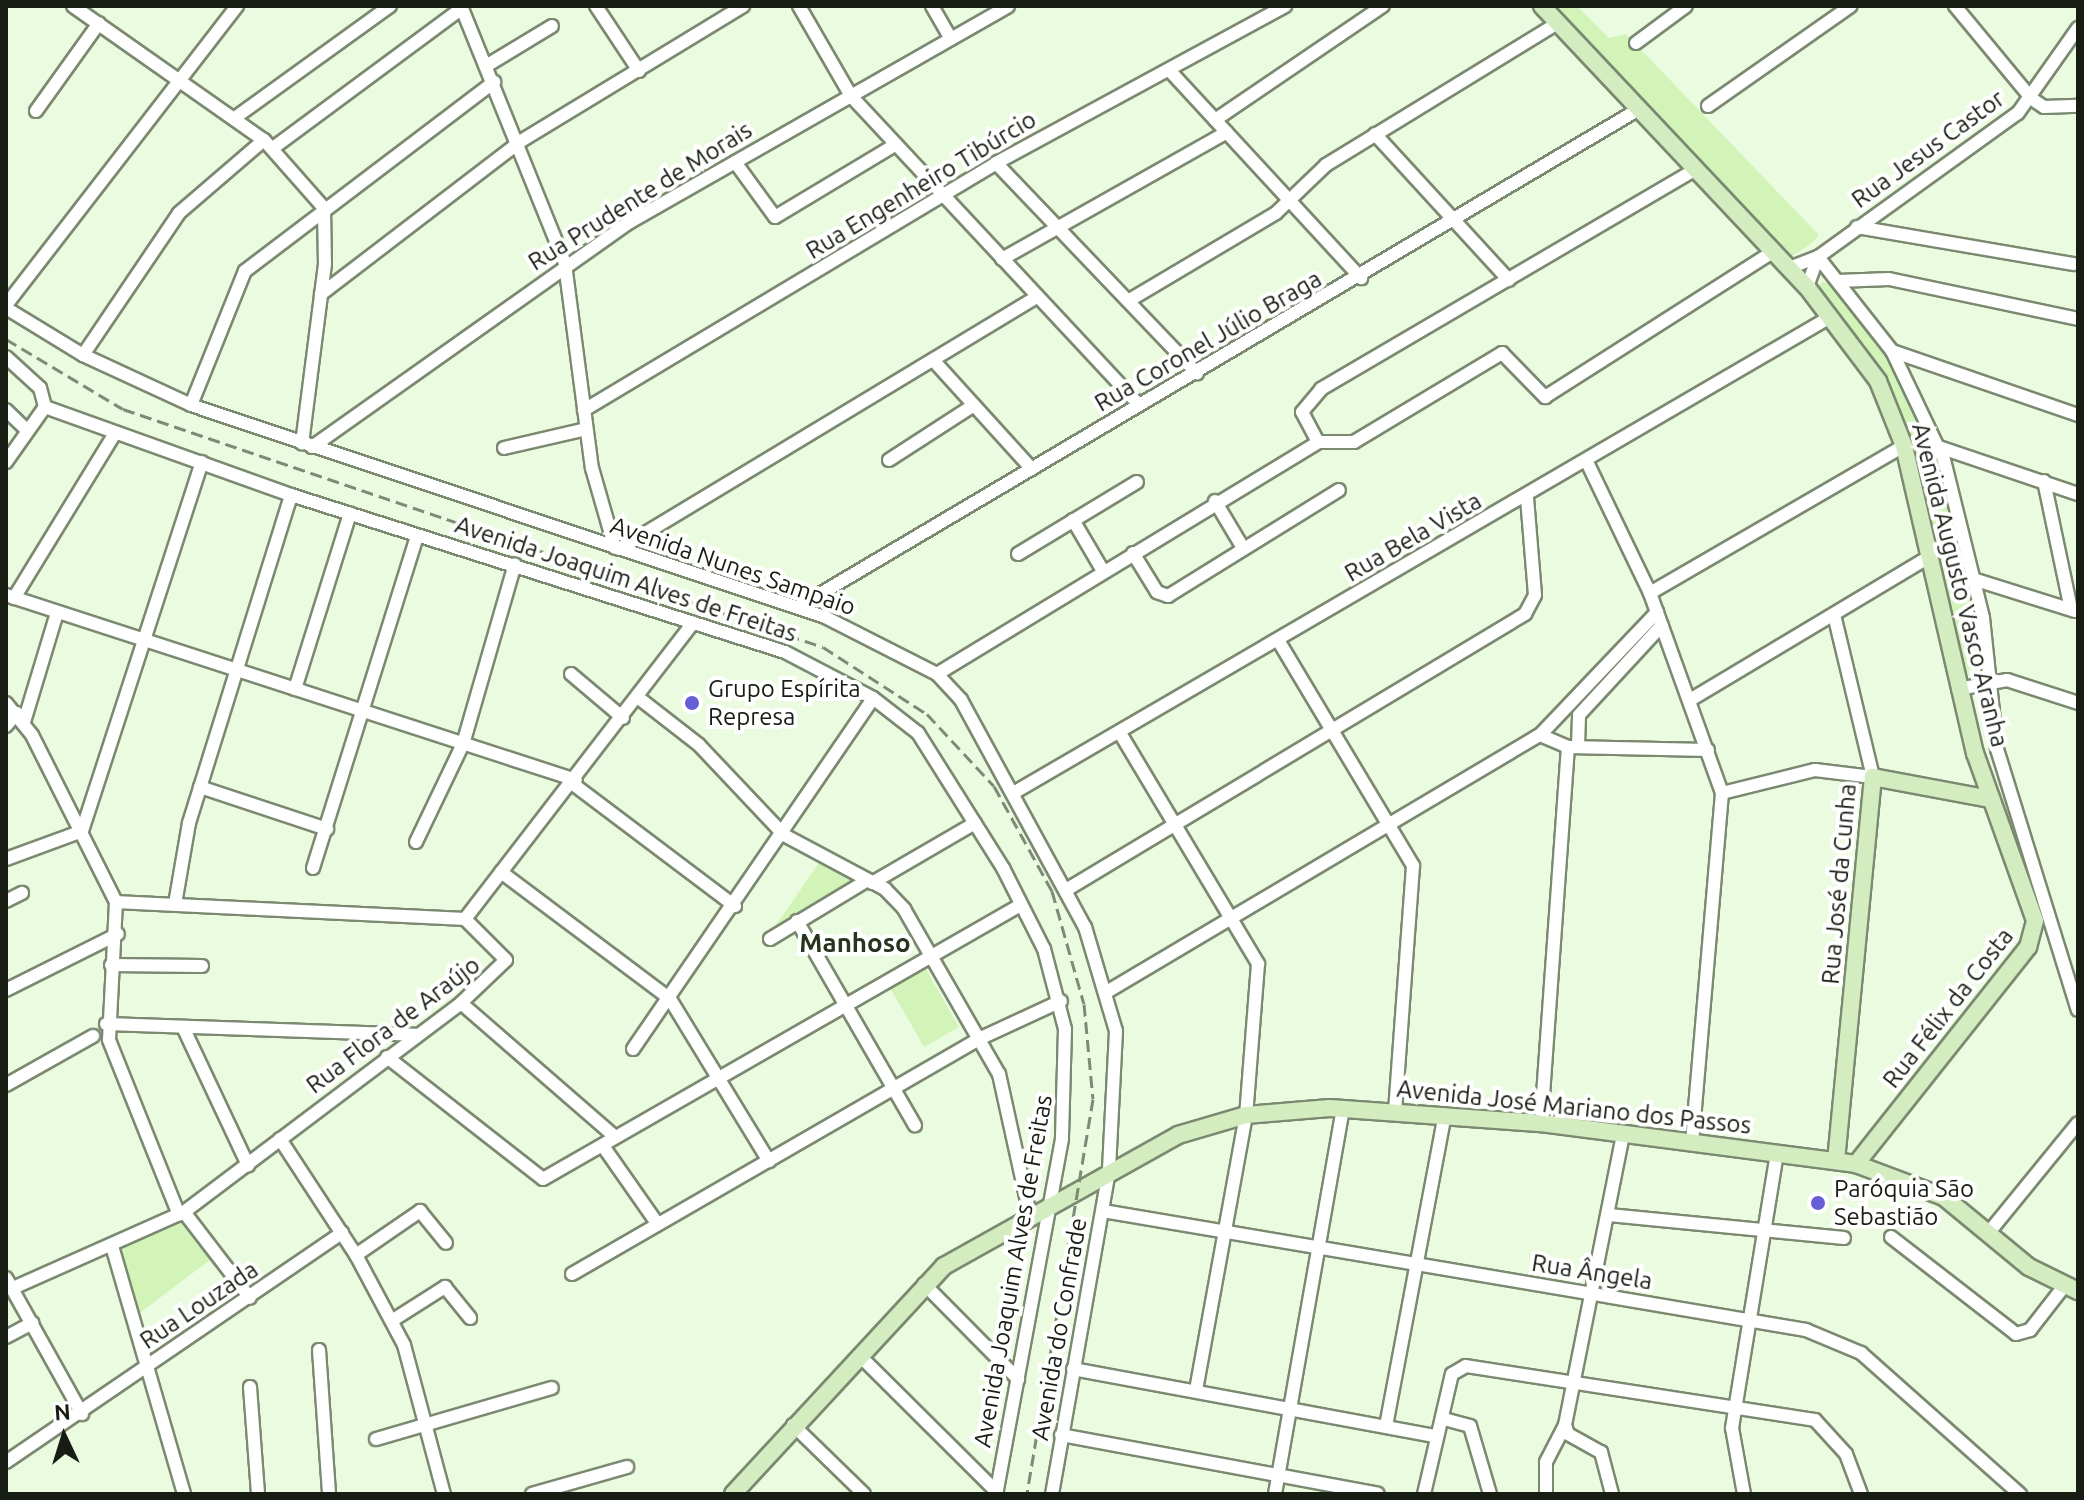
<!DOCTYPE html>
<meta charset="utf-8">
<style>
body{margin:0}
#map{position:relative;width:2084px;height:1500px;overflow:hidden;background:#ebfbe0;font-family:Ubuntu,sans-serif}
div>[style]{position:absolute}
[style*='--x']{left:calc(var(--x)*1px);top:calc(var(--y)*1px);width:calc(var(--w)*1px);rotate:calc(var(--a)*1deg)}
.green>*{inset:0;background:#d2f4b8}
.roads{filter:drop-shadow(2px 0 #7b8971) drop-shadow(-2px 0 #7b8971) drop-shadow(0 2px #7b8971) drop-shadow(0 -2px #7b8971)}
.minor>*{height:12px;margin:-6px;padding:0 6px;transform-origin:6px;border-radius:6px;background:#fff}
.major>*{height:16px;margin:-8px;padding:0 8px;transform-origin:8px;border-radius:8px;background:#d3ecc0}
.rail>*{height:3px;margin-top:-1.5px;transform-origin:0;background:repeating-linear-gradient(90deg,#7f8978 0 12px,transparent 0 18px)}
.dots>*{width:22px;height:22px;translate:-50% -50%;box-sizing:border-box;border:4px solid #fff;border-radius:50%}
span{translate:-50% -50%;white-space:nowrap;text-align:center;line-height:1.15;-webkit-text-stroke:8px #fff;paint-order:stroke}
.street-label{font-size:24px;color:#181d14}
.poi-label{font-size:24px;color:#181d14}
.left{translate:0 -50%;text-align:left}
.neighbourhood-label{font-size:26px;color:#29341f;font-weight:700}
.frame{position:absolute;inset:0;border:8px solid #181d14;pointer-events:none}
.north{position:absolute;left:24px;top:1396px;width:80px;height:80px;-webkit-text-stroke:6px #fff;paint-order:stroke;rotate:356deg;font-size:22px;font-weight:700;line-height:32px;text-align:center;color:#181d14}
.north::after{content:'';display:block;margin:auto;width:28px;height:36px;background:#181d14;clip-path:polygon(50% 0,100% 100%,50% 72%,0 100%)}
</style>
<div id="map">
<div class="green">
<i style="clip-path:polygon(1548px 6px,1577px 6px,1609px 38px,1626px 34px,1819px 235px,1813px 242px,1788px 259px)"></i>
<i style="clip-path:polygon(1822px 282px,1831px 283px,1882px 347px,1936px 451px,1978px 627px,1982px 665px,1973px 675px,1962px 674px,1926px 529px,1865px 345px,1817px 290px)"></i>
<i style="clip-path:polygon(821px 860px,855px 882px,767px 938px)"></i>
<i style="clip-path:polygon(924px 966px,959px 1027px,924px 1047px,889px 986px)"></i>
<i style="clip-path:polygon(183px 1218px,214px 1257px,137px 1315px,120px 1249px)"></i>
</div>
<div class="roads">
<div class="minor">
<i style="--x:73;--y:6;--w:233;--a:35.1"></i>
<i style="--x:264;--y:140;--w:91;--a:48.6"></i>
<i style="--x:324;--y:208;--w:56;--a:89"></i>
<i style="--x:325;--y:264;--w:181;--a:97.3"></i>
<i style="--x:461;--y:6;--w:278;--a:68"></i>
<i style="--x:565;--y:264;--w:206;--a:82.5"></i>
<i style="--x:592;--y:468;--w:83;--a:74"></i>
<i style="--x:596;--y:6;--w:78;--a:56.5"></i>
<i style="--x:799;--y:6;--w:104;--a:60"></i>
<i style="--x:851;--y:96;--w:422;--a:47"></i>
<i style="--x:932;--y:6;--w:38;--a:60"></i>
<i style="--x:1955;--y:6;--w:121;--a:50.4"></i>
<i style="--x:2032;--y:99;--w:14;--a:34"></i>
<i style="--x:2044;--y:107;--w:34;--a:-2"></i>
<i style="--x:1636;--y:43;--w:62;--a:-36.5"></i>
<i style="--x:486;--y:66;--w:77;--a:-31.2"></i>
<i style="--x:1170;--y:71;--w:282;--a:47.3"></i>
<i style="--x:1708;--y:106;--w:174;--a:-35"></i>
<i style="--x:36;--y:111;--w:108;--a:-54.4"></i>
<i style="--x:236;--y:117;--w:190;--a:-35.8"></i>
<i style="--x:1215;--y:120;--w:203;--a:-34.2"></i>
<i style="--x:1375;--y:134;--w:198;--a:47.5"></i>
<i style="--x:273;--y:148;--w:235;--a:-36.5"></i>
<i style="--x:735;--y:162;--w:68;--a:54"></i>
<i style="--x:775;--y:217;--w:140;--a:-31"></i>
<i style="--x:996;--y:163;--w:291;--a:46.3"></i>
<i style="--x:1857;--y:227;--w:220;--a:9.7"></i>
<i style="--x:1818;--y:257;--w:120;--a:51.8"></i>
<i style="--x:1892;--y:351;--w:121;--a:64.5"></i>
<i style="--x:1944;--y:460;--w:163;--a:76.1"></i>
<i style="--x:1983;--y:618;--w:132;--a:83.9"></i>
<i style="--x:1997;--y:749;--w:273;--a:72.8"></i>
<i style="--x:1002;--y:259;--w:258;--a:-29.4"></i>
<i style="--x:1789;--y:268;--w:31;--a:-21"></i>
<i style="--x:1818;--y:257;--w:246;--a:-35.8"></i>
<i style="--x:2018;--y:113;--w:104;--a:-54.8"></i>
<i style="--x:1838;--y:281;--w:51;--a:-2.2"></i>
<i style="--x:1889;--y:279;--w:193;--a:11.9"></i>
<i style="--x:1807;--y:287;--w:32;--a:-70"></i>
<i style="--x:321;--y:294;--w:252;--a:-37.4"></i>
<i style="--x:521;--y:141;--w:260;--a:-31.3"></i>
<i style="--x:1128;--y:301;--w:172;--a:-30.7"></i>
<i style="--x:1276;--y:213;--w:69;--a:-43.8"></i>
<i style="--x:1326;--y:165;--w:272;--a:-31.5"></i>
<i style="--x:6;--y:305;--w:378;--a:-52.3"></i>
<i style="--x:6;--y:308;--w:90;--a:31.4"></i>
<i style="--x:83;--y:355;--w:119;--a:24.8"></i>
<i style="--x:191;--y:405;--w:669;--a:18.49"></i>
<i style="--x:825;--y:617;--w:126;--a:27"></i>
<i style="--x:937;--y:674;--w:35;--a:47"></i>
<i style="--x:961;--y:700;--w:259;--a:61.4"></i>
<i style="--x:1085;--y:927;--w:109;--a:73.4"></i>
<i style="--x:1116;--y:1031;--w:140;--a:92.9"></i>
<i style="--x:1109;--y:1171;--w:328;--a:100"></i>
<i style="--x:1892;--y:351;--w:197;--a:19"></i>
<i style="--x:83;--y:355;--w:171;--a:-55.9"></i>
<i style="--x:179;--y:213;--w:112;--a:-40.7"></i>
<i style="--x:6;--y:357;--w:46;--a:42.4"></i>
<i style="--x:40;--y:388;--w:20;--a:75"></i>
<i style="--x:933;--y:360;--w:147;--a:47.8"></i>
<i style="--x:191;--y:405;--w:144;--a:-68.1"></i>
<i style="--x:245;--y:271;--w:313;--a:-37.2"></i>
<i style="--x:45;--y:407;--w:261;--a:19.7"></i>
<i style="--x:291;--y:495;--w:518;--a:17.63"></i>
<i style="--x:785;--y:652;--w:99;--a:27.6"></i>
<i style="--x:873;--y:698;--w:57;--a:37.9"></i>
<i style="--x:918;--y:733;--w:160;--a:57.8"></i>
<i style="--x:1003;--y:868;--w:91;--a:63.2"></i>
<i style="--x:1044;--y:949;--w:83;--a:75.3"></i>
<i style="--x:1065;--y:1029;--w:110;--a:91.6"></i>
<i style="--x:1062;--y:1139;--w:361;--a:100.5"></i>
<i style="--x:6;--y:410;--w:28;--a:44"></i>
<i style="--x:584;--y:410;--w:480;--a:-30.9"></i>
<i style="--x:996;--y:163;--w:329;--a:-28.5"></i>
<i style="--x:1318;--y:442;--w:34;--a:-118"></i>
<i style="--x:1302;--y:412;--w:30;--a:-50"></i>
<i style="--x:1321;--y:389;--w:433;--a:-30.4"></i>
<i style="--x:312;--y:447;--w:390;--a:-35.3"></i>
<i style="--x:630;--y:222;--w:435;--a:-29.7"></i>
<i style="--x:1939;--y:447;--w:147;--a:18.7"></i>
<i style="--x:504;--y:448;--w:84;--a:-13"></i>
<i style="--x:889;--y:460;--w:101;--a:-32.9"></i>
<i style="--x:6;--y:462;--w:67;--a:-54.7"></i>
<i style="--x:1587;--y:462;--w:145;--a:64.3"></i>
<i style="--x:1650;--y:593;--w:213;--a:70.2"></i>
<i style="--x:1722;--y:793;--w:351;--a:94.9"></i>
<i style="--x:2044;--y:481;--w:131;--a:78.1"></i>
<i style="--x:1215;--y:501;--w:55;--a:59.2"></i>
<i style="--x:1073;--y:520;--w:59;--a:59.5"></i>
<i style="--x:619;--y:549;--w:488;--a:-31.1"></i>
<i style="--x:1133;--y:553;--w:46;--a:58.4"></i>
<i style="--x:1157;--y:592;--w:12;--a:20"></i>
<i style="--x:1168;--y:596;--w:201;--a:-31.8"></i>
<i style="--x:1018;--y:554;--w:139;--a:-31.2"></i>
<i style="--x:1973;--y:579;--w:107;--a:17.4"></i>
<i style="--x:1650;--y:593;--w:293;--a:-30.1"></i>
<i style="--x:6;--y:595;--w:599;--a:17.98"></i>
<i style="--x:14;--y:598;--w:193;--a:-58.5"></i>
<i style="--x:798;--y:607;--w:977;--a:-30.63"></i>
<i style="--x:1278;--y:640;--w:263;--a:59.1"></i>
<i style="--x:1413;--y:866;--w:247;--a:94.2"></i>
<i style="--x:571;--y:674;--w:68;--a:40.2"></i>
<i style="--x:937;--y:674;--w:446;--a:-31.3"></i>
<i style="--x:1318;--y:442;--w:36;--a:0"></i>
<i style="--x:1354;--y:442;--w:173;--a:-31"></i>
<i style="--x:1502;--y:353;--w:62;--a:45.7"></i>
<i style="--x:1545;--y:397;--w:270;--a:-32.5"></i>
<i style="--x:295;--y:689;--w:184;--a:-72.6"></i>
<i style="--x:1958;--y:689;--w:50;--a:-10.4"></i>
<i style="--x:2007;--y:680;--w:75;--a:17.9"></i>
<i style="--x:640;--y:699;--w:75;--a:37.9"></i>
<i style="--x:699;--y:745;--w:124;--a:46.6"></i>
<i style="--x:784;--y:835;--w:115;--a:28.1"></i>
<i style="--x:885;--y:889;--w:28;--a:46"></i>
<i style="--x:904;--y:909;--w:190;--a:60.1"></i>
<i style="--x:999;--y:1074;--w:144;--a:77.6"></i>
<i style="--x:1690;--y:700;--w:276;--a:-30.9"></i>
<i style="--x:6;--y:703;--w:41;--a:50.9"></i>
<i style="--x:32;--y:735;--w:187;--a:63.3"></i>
<i style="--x:116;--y:902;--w:138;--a:92.9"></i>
<i style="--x:109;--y:1040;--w:188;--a:68.2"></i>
<i style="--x:24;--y:722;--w:114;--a:-73.2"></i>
<i style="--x:6;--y:726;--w:17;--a:-50"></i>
<i style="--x:1120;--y:733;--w:269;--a:59.1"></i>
<i style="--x:1258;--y:964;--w:151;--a:94.5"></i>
<i style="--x:1246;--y:1115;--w:279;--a:100.3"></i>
<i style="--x:1540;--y:735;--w:30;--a:23"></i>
<i style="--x:1568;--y:747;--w:140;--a:1.2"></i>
<i style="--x:1578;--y:745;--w:30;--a:-88"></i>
<i style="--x:1579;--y:715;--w:122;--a:-47.3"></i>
<i style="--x:573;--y:784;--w:203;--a:37"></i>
<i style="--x:200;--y:787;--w:134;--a:18.3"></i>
<i style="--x:1015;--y:792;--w:943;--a:-30.23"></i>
<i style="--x:1722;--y:793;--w:96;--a:-13.9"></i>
<i style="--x:1815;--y:770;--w:58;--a:6.9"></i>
<i style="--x:1873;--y:777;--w:167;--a:-103.5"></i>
<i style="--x:416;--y:842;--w:109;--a:-64.4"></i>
<i style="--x:463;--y:744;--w:187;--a:-73.9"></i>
<i style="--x:6;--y:859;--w:81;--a:-20.2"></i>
<i style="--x:82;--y:831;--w:388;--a:-72"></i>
<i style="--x:313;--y:868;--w:348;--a:-72.6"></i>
<i style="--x:501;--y:872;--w:211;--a:36.9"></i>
<i style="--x:670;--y:999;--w:190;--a:58.6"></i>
<i style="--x:872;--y:883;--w:119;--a:-30.2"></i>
<i style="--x:1066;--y:890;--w:536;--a:-31.02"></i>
<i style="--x:1525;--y:614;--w:21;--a:-62"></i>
<i style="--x:1535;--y:595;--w:98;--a:-94.7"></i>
<i style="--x:6;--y:901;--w:18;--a:-27"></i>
<i style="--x:116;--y:902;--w:349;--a:2.8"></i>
<i style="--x:175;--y:904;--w:82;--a:-80.2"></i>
<i style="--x:189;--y:823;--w:343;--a:-72.7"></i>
<i style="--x:465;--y:919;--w:374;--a:-52.4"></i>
<i style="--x:797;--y:921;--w:236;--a:60"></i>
<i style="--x:770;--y:939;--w:112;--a:-31.1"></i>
<i style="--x:111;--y:965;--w:91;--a:0.6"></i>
<i style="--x:6;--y:990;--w:125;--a:-26.6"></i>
<i style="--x:1110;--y:990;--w:500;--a:-30.7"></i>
<i style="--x:1540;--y:735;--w:170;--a:-46.4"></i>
<i style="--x:461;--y:1003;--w:204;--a:41"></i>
<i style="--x:106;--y:1024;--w:310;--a:2"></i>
<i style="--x:183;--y:1027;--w:153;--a:64.8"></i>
<i style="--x:633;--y:1049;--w:425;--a:-55.6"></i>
<i style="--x:387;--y:1057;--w:198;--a:38"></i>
<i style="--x:543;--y:1179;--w:549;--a:-29.84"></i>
<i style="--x:6;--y:1085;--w:100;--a:-29.4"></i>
<i style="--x:1541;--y:1123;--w:377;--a:-85.9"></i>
<i style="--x:280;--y:1139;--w:139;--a:56.8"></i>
<i style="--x:356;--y:1255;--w:102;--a:61.9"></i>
<i style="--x:404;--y:1345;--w:154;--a:75"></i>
<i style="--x:603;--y:1146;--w:94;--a:55"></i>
<i style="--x:1103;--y:1211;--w:713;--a:9.61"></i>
<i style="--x:1806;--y:1330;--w:60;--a:22.7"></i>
<i style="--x:1861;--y:1353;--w:213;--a:41.6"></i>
<i style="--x:184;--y:1212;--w:108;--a:52.5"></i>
<i style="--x:1609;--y:1215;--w:236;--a:5.6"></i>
<i style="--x:1990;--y:1231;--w:139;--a:-50.8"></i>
<i style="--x:1891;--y:1237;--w:158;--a:37.8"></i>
<i style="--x:2016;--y:1334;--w:15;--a:-16"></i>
<i style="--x:2030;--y:1330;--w:57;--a:-52.1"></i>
<i style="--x:112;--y:1246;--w:258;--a:73.8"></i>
<i style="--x:356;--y:1255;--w:78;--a:-34.5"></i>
<i style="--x:420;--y:1211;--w:41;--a:50.9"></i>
<i style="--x:572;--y:1274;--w:472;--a:-30"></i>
<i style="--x:981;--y:1038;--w:88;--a:-24.8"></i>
<i style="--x:6;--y:1278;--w:156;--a:60.8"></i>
<i style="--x:924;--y:1284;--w:134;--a:45.3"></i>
<i style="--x:13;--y:1288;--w:187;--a:-24"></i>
<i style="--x:184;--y:1212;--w:347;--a:-37"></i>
<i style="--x:461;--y:1003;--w:62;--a:-43.7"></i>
<i style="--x:506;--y:960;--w:58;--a:-135"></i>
<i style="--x:393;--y:1320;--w:62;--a:-32.4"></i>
<i style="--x:445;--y:1287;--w:40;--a:51"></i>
<i style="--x:6;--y:1337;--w:30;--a:-28"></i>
<i style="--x:319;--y:1350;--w:144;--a:86"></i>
<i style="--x:859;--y:1355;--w:194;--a:44.8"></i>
<i style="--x:1073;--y:1369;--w:369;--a:10.5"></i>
<i style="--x:250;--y:1387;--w:107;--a:85.7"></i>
<i style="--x:1444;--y:1419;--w:27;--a:15"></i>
<i style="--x:1470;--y:1426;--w:71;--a:73.6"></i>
<i style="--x:793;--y:1425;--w:99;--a:44.2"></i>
<i style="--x:1565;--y:1425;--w:9;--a:72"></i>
<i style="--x:1568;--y:1434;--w:38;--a:29"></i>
<i style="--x:1601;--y:1452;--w:43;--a:75.3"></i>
<i style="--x:1386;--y:1426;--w:317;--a:-79.3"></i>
<i style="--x:1061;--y:1435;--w:322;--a:10.5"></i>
<i style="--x:376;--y:1439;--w:183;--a:-16.2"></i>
<i style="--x:6;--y:1462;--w:407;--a:-34.3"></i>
<i style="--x:1546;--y:1491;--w:29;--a:-90"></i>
<i style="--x:1546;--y:1462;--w:42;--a:-62.8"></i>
<i style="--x:1565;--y:1425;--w:297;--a:-78.7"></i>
<i style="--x:532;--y:1494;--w:99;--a:-15.9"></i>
<i style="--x:1275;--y:1494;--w:391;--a:-80"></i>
<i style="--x:1424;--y:1494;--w:123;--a:-76.9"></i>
<i style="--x:1452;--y:1374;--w:16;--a:-30"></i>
<i style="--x:1466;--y:1366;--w:353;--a:8.8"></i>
<i style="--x:1815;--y:1420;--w:46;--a:47.6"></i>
<i style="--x:1846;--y:1454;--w:43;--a:69.4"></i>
<i style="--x:1744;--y:1494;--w:67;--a:-100.3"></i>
<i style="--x:1732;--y:1428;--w:278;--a:-80.7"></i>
</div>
<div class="major">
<i style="--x:1542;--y:6;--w:386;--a:46.7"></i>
<i style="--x:1807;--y:287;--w:118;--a:52.9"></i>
<i style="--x:1878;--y:381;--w:70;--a:68.2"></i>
<i style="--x:1904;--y:446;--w:315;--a:77"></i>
<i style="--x:1975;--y:753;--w:178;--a:70.3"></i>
<i style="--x:2035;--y:921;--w:27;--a:105"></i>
<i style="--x:2028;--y:947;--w:277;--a:128.4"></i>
<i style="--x:1836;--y:1161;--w:386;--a:-84.5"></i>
<i style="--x:1873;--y:777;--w:120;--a:10.6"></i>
<i style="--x:733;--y:1494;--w:311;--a:-47.2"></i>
<i style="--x:944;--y:1266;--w:268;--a:-29.2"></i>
<i style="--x:1178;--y:1135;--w:71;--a:-16.4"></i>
<i style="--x:1246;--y:1115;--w:84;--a:-4.8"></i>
<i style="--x:1330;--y:1108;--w:212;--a:4.1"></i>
<i style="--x:1541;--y:1123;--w:318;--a:7.4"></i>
<i style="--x:1856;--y:1164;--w:94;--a:20.6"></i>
<i style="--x:1944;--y:1197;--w:110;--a:39.5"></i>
<i style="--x:2029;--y:1267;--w:55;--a:26.1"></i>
</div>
</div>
<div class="rail">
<i style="--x:6;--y:339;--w:136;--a:30.9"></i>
<i style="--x:123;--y:409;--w:739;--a:18.78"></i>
<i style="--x:823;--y:647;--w:124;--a:32.8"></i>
<i style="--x:927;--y:714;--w:98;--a:47.1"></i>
<i style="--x:994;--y:786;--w:120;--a:61.1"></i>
<i style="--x:1052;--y:891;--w:117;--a:74.2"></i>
<i style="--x:1084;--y:1004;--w:95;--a:84.6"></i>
<i style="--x:1093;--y:1099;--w:400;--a:99.5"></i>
</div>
<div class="dots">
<i style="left:692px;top:703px;background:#665ed7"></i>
<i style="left:1818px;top:1203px;background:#665ed7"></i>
</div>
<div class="street-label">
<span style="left:1928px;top:149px;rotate:-36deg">Rua Jesus Castor</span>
<span style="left:921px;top:185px;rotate:-31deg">Rua Engenheiro Tibúrcio</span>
<span style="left:640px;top:196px;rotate:-32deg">Rua Prudente de Morais</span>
<span style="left:1208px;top:341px;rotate:-30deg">Rua Coronel Júlio Braga</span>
<span style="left:1413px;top:537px;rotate:-30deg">Rua Bela Vista</span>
<span style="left:733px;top:566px;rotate:19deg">Avenida Nunes Sampaio</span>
<span style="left:626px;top:579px;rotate:18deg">Avenida Joaquim Alves de Freitas</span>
<span style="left:1960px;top:585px;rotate:76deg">Avenida Augusto Vasco Aranha</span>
<span style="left:1839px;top:884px;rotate:-85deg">Rua José da Cunha</span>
<span style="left:1948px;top:1008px;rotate:-52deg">Rua Félix da Costa</span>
<span style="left:393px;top:1025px;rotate:-37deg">Rua Flora de Araújo</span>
<span style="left:1574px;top:1107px;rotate:6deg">Avenida José Mariano dos Passos</span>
<span style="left:1013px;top:1271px;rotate:-80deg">Avenida Joaquim Alves de Freitas</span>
<span style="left:1592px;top:1272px;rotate:9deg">Rua Ângela</span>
<span style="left:199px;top:1305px;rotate:-34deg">Rua Louzada</span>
<span style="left:1059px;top:1329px;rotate:-80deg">Avenida do Confrade</span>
</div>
<div class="poi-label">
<span class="left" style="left:708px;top:703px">Grupo Espírita<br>Represa</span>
<span class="left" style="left:1834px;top:1203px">Paróquia São<br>Sebastião</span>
</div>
<div class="neighbourhood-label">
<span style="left:855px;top:943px">Manhoso</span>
</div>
<div class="frame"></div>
<div class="north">N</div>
</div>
